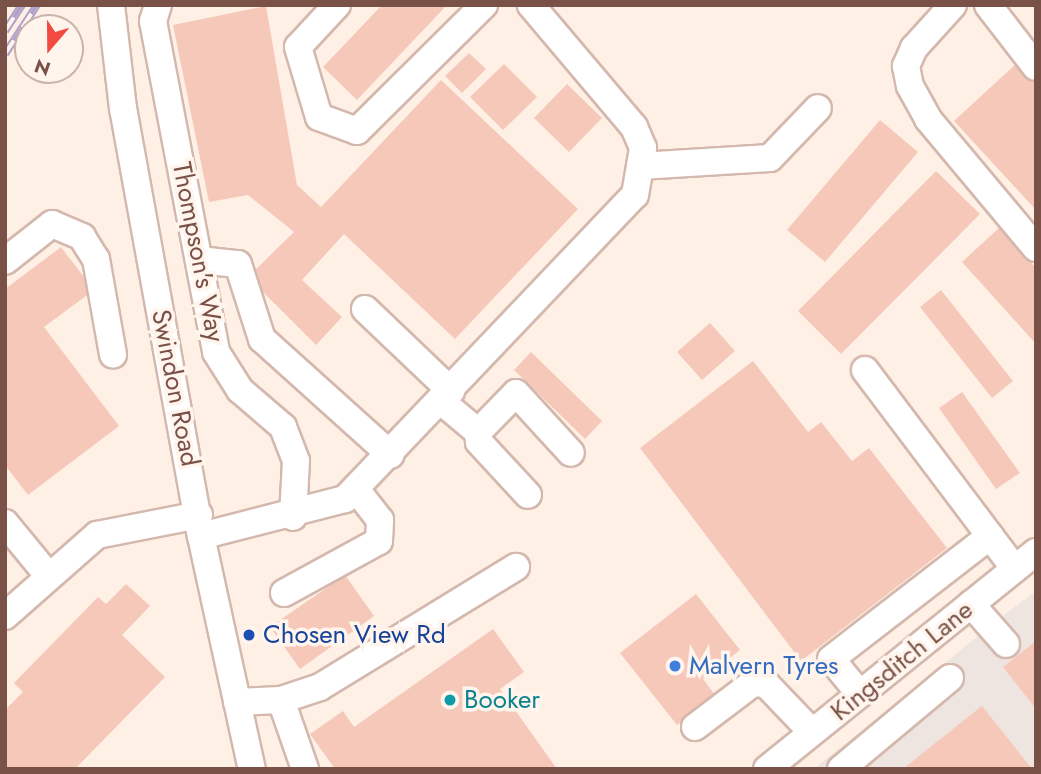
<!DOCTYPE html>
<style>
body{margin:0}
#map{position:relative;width:1041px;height:774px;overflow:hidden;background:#fef0e5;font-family:Jost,sans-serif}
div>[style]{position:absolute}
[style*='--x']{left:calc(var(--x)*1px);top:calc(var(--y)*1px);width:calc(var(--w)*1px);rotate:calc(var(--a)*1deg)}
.industrial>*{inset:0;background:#eee4e0}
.building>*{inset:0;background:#f6c8ba}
.roads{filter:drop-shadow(2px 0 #d4b8ad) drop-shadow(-2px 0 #d4b8ad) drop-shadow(0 2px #d4b8ad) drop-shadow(0 -2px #d4b8ad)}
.minor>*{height:26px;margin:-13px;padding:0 13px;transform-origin:13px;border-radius:13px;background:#fff}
.rail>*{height:8px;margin-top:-4px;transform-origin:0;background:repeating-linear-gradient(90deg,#fff5ed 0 16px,#b0a2c9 0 32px);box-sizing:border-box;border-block:2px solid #b0a2c9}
.dots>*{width:19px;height:19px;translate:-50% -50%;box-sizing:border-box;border:4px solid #fff5ed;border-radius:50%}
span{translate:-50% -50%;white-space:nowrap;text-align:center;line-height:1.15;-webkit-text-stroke:7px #fff5ed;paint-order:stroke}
.street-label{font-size:26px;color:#7a5147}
.transit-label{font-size:26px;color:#164399}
.left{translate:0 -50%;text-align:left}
.shop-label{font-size:26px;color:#366cbe}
.culture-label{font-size:26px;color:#0d838f}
.frame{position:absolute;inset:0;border:7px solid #7a5147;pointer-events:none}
.north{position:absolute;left:14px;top:14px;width:70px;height:70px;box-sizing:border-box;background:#fff5ed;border:2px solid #cab3ab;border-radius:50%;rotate:200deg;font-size:19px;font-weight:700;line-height:28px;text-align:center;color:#7a5147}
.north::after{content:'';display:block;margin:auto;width:24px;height:32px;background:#f24940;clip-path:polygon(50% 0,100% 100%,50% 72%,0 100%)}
</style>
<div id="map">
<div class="industrial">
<i style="clip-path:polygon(1036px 591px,1036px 769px,814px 769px,1004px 615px)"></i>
</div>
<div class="building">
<i style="clip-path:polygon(382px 5px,447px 5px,357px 100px,323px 67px)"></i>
<i style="clip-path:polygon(266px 6px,297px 185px,321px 207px,441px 80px,578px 209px,455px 339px,344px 234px,302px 280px,342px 317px,316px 345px,248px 277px,294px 232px,248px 195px,209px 202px,173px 25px)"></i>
<i style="clip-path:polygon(469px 53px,486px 69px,462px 93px,445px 76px)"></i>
<i style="clip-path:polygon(1019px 61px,1036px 78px,1036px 210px,954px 121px)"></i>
<i style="clip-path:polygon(504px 64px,537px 97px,503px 130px,470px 97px)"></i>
<i style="clip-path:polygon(567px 84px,602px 118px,569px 152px,534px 118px)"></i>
<i style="clip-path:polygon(880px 120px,918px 152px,825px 262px,787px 230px)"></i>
<i style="clip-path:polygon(936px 171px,980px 214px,841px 354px,798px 311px)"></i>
<i style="clip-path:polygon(999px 228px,1036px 268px,1036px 344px,962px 262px)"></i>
<i style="clip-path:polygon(61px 247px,94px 290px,44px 327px,119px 426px,28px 495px,5px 465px,5px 289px)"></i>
<i style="clip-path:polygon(941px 290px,1013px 381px,992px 398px,920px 307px)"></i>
<i style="clip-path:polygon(710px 323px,735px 351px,702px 380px,677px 352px)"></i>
<i style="clip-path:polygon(531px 352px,602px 421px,585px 439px,514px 370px)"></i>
<i style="clip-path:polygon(753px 361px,808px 432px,821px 422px,852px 461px,869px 448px,947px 548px,801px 661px,640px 448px)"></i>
<i style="clip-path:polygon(962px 392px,1020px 473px,996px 489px,939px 408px)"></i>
<i style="clip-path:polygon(345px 575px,374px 616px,300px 669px,270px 627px)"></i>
<i style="clip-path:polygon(126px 584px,150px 606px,122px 635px,165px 677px,75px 769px,5px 769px,5px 710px,23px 692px,14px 683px,98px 597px,106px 604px)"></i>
<i style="clip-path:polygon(696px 594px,740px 650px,703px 679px,715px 695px,677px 725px,620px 653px)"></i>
<i style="clip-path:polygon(493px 629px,524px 672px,500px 689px,557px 769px,335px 769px,310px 734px,343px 711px,354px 727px)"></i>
<i style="clip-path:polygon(1036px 641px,1036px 709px,1003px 667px)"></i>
<i style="clip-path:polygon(982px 706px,1032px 769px,903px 769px,929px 748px)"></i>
</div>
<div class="roads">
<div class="minor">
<i style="--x:111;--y:5;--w:104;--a:83.4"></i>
<i style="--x:123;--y:108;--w:435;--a:79.7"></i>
<i style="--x:201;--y:536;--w:239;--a:77.7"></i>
<i style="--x:158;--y:5;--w:17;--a:107"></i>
<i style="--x:153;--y:21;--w:337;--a:79.2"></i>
<i style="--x:216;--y:352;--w:45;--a:57.7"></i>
<i style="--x:240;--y:390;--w:57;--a:40.7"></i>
<i style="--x:283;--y:427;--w:36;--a:69"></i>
<i style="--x:296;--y:461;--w:56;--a:93.1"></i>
<i style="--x:337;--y:5;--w:57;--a:132.9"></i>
<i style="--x:298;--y:47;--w:73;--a:73.3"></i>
<i style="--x:319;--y:117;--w:40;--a:20.2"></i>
<i style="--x:357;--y:131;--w:179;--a:-44.8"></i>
<i style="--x:953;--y:5;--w:58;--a:132.2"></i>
<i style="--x:914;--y:48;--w:20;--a:114"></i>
<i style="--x:906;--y:66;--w:20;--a:79"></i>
<i style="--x:910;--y:86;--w:38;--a:61"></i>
<i style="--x:928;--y:119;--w:168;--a:50.1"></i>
<i style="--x:988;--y:5;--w:78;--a:52.3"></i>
<i style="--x:640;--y:166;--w:130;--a:-3.5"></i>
<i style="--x:770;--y:158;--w:69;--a:-46.2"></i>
<i style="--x:199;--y:260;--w:39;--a:6"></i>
<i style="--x:238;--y:264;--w:79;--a:72.3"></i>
<i style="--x:262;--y:339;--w:173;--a:42"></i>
<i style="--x:5;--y:261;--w:60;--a:-38.2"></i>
<i style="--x:52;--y:224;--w:33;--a:23"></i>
<i style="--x:82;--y:237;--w:26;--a:58"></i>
<i style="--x:96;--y:259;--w:97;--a:79.9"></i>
<i style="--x:365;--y:309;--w:119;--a:43.6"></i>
<i style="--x:865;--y:370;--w:208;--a:53"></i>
<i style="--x:441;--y:401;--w:48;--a:40"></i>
<i style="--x:478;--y:432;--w:10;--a:84"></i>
<i style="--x:479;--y:442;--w:72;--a:47.2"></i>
<i style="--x:478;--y:432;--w:54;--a:-45.7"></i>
<i style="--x:516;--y:393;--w:81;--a:47.5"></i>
<i style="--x:5;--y:523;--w:66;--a:50.5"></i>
<i style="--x:201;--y:536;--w:149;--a:-14.4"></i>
<i style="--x:345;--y:499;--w:420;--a:-46.4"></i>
<i style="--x:635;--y:195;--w:48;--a:-80.3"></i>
<i style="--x:643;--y:148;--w:23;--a:-113"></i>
<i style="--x:634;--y:127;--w:160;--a:-130.2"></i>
<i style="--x:284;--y:593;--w:108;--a:-28.7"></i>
<i style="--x:379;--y:541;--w:21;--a:-87"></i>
<i style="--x:380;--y:520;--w:39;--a:-128"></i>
<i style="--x:971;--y:604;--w:53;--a:48.8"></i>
<i style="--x:5;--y:616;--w:123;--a:-41.4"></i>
<i style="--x:97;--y:535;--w:104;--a:-11.1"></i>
<i style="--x:860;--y:694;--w:45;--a:-129.6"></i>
<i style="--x:831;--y:659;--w:201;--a:-37.7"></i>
<i style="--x:990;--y:536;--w:41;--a:52.9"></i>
<i style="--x:281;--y:700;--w:41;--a:-18.4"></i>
<i style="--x:320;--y:687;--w:230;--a:-31.5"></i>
<i style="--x:237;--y:702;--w:44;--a:-2.6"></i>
<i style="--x:281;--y:700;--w:73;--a:70.8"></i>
<i style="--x:695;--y:727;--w:73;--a:-37.2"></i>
<i style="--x:753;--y:683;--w:13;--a:4"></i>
<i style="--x:766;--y:684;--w:66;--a:46.2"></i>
<i style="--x:767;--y:769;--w:346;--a:-38.9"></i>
<i style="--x:841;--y:769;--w:142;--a:-39.9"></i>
</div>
</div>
<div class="rail">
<i style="--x:5;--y:31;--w:31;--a:-57"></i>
<i style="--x:5;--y:54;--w:59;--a:-56.9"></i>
</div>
<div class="dots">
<i style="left:249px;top:635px;background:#1a4fb4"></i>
<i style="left:675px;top:666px;background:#3f7fe0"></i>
<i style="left:450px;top:700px;background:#0f9aa8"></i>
</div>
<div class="street-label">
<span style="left:198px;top:252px;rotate:79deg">Thompson's Way</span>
<span style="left:175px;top:388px;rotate:79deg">Swindon Road</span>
<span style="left:902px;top:661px;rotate:-39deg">Kingsditch Lane</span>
</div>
<div class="transit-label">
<span class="left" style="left:263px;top:635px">Chosen View Rd</span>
</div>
<div class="shop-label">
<span class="left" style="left:689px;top:666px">Malvern Tyres</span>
</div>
<div class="culture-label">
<span class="left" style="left:464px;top:700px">Booker</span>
</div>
<div class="frame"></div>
<div class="north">N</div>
</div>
